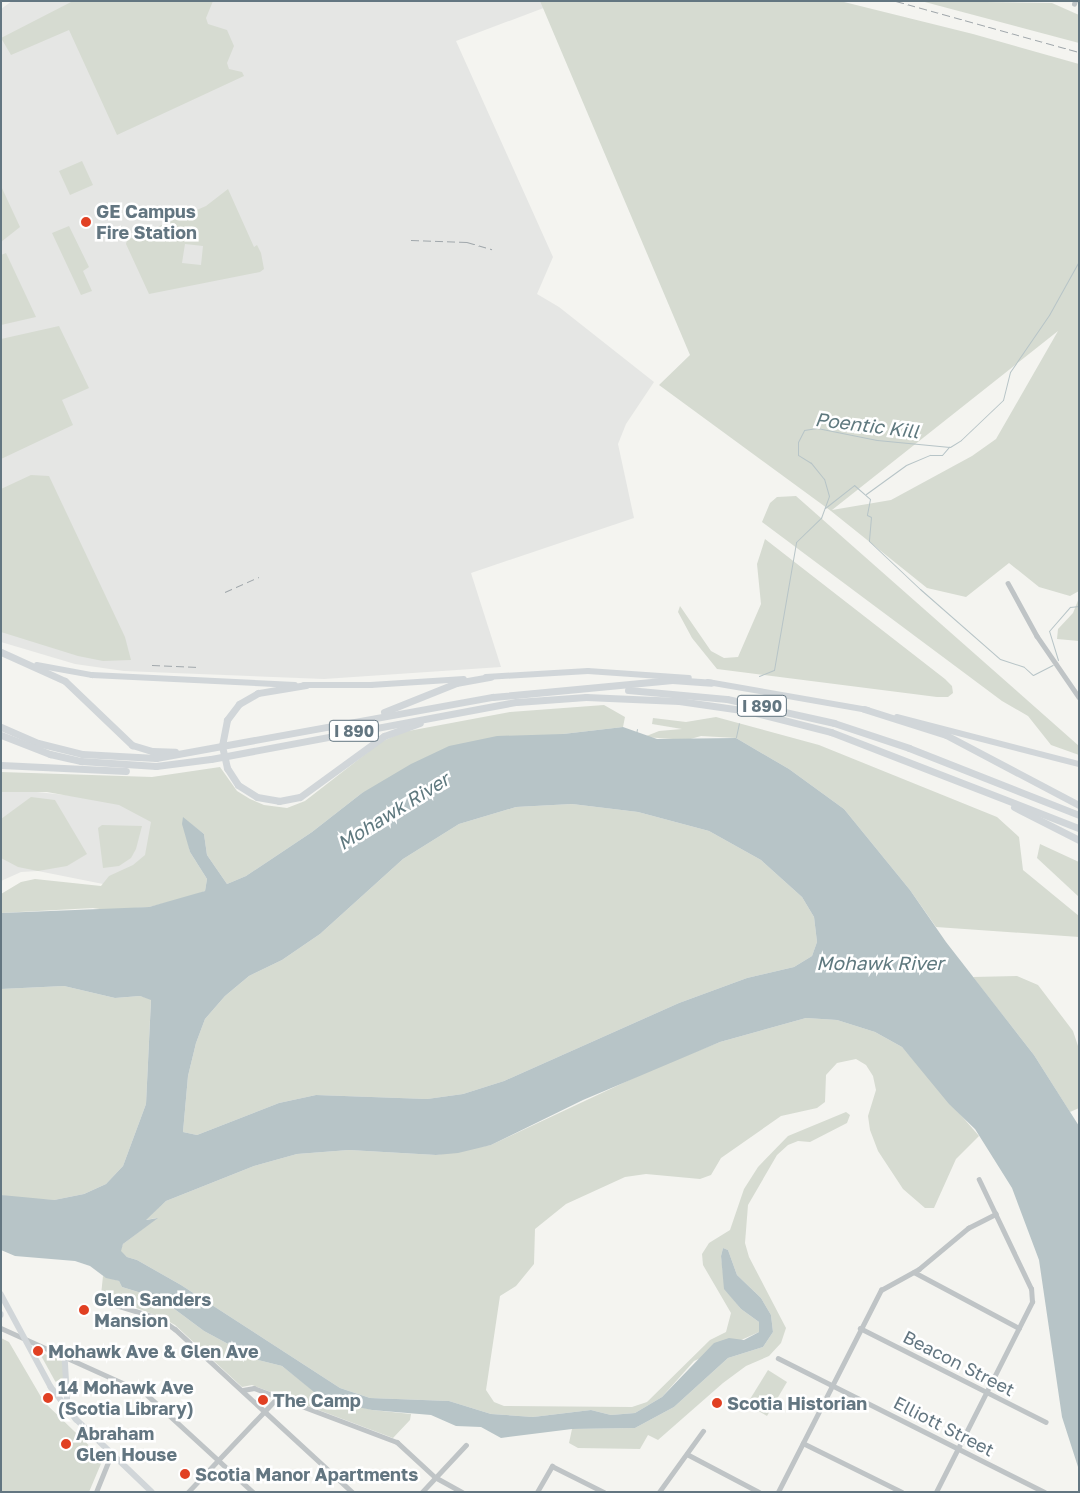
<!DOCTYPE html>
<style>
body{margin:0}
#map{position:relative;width:1080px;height:1493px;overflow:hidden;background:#f4f4f0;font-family:"Golos Text",sans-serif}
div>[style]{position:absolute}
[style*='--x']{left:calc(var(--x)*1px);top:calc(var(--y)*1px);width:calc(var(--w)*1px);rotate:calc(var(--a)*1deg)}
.built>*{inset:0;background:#e5e6e4}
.green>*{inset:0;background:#d6dbd1}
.water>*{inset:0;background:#b7c4c7}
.stream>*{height:1px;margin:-0.5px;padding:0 0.5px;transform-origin:0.5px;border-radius:0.5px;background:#b7c4c7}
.minor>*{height:4.5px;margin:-2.25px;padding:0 2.25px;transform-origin:2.25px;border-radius:2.25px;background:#bfc4c6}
.major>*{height:5.5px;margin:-2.75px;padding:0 2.75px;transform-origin:2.75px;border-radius:2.75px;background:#d1d6d9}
.highway>*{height:7px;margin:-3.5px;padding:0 3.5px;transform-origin:3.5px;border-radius:3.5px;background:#d1d6d9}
.rail>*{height:1px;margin-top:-0.5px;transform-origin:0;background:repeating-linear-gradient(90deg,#a0a7ab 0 8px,transparent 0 12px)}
.dots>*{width:14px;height:14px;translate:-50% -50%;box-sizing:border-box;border:2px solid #fff;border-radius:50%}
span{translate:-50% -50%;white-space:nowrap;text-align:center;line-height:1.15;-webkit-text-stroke:5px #fff;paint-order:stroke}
.shield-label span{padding:1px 4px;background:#fff;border:1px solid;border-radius:4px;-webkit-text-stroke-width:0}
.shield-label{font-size:16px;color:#637681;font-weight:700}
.poi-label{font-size:18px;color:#637681;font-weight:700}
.left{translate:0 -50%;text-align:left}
.street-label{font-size:18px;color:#637681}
.water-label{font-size:19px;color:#5f797f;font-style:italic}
.frame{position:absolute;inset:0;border:2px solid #637681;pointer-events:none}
</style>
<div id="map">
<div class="built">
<i style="clip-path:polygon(12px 1px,562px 1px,456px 41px,553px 257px,537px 294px,559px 307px,654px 382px,626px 424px,618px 444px,634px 518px,471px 573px,501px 667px,324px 679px,124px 671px,75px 664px,1px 642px,1px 9px)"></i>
<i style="clip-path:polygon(18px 790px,122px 801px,155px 818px,151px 871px,108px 885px,38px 871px,21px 872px,1px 881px,1px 792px)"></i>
</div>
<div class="green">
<i style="clip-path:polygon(73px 1px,213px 1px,206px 18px,208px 24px,227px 30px,234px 46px,227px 63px,229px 69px,242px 72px,244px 76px,117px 135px,69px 30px,11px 55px,1px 38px)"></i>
<i style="clip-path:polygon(evenodd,540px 1px,840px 1px,973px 34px,1079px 64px,1079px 591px,1070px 596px,1039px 587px,1009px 563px,966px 597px,927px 588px,831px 511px,659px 385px,690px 355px,540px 1px,1058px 331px,996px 439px,972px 456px,891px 500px,832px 510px,1058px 331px)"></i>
<i style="clip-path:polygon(921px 1px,1052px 3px,1079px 15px,1079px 43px)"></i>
<i style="clip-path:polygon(82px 161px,93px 185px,70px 195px,59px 171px)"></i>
<i style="clip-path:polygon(1px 186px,20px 227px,1px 242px)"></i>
<i style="clip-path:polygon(evenodd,228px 189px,254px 247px,257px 245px,261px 253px,264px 269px,260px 272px,149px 294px,126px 244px,127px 240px,206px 206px,228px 189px,185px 244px,203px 246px,201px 265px,182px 263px,185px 244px)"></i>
<i style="clip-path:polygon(69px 226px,89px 267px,83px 271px,92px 291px,81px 295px,52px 233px)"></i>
<i style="clip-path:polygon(6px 253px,36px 317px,1px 325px,1px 255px)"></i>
<i style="clip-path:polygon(59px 326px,89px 388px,62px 400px,73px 425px,1px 459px,1px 339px)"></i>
<i style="clip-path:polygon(31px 475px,49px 476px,125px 637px,131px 660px,103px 661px,78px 656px,1px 632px,1px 489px)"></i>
<i style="clip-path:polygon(796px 496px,1079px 746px,1079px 755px,1051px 745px,1028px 716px,1002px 701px,762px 522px,770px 503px,777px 497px)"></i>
<i style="clip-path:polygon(765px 539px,945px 679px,952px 686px,953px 693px,948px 697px,937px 697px,717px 669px,692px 638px,678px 612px,680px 606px,711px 651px,724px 658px,738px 657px,761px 604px,757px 564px)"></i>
<i style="clip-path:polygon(1079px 598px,1079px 641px,1057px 639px,1058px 629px,1073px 613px)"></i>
<i style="clip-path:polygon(604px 705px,625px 717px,623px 727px,563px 734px,362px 793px,312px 832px,246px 876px,227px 884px,207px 855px,204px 834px,183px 818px,190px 852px,207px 879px,205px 891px,190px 897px,149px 907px,106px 910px,93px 908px,1px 913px,1px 894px,21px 882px,35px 879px,101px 886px,109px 876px,133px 865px,145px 855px,151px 822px,119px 805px,47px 792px,1px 792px,1px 772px,152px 777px,220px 767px,237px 791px,250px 799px,264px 805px,287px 808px,305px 801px,381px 742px,403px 732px,510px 712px)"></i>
<i style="clip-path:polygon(716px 717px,819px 745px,997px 817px,1019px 837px,1023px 870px,1079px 916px,1079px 937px,936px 927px,910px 890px,844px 809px,789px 769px,736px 738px,701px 736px,687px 740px,644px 737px,659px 731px,682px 729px,652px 724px,653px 718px,686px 722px)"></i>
<i style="clip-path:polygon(31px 797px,55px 800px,87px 854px,67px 866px,38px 871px,18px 867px,1px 858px,1px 819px)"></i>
<i style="clip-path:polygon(572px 804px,638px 812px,709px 831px,761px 860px,802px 897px,814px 917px,817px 942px,812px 956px,794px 967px,747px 978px,679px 1003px,504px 1081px,463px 1094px,427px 1099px,316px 1095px,279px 1103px,197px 1135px,183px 1132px,188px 1076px,196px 1043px,205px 1019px,225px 996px,249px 976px,282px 960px,320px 934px,403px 859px,459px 824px,516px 807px)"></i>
<i style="clip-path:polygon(102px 825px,142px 826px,136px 849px,131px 858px,119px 866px,103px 868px,98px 828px)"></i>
<i style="clip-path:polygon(1040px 844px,1079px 862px,1079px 897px,1037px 858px)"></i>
<i style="clip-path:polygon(1017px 976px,1038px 985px,1073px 1031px,1079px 1049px,1079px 1108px,1070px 1112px,1034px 1055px,973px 977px)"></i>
<i style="clip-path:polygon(64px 986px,115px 998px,140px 996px,151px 999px,146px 1104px,123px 1166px,106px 1184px,84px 1194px,54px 1200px,17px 1199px,1px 1195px,1px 989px)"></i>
<i style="clip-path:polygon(806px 1018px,837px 1020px,875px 1032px,902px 1047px,979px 1136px,956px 1159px,934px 1208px,925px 1208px,903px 1189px,878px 1151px,870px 1130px,868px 1116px,876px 1090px,873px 1076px,866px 1065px,856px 1059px,837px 1063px,826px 1075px,825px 1102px,817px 1108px,781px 1116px,721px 1158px,711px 1175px,700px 1179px,646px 1174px,625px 1177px,566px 1204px,535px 1229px,534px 1264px,516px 1286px,500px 1296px,486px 1390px,494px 1402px,504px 1406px,632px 1407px,647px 1402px,710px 1340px,726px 1332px,731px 1313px,703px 1265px,702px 1254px,709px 1243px,730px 1230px,744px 1189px,758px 1167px,788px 1136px,846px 1112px,850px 1115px,847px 1123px,810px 1142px,798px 1141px,788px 1145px,777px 1155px,748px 1205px,745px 1243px,749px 1257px,786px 1328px,781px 1343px,769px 1356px,746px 1366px,723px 1383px,658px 1440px,648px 1435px,640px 1449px,578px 1448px,569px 1443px,572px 1429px,635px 1428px,674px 1407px,728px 1358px,763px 1347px,773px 1332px,771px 1315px,761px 1298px,737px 1275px,728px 1250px,723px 1248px,721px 1256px,725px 1289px,741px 1309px,759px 1322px,759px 1332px,694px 1361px,662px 1397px,635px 1413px,611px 1415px,591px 1410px,533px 1417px,491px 1414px,449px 1401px,370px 1398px,340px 1388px,181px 1285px,137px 1260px,127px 1257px,120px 1251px,123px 1244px,157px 1218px,145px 1220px,166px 1201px,254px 1166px,297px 1154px,349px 1150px,436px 1155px,491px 1145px,655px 1068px,720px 1042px)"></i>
<i style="clip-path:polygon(103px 1276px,119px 1281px,122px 1287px,161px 1299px,204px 1331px,258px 1360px,282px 1366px,320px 1396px,372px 1410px,411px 1414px,410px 1420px,393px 1438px,252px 1385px,242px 1387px,175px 1325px,161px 1317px,101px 1295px)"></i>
<i style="clip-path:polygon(1px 1338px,9px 1342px,44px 1402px,103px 1459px,89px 1492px,1px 1492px)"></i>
<i style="clip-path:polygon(39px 1352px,63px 1361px,63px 1389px,55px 1381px)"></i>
<i style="clip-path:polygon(768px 1370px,787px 1382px,767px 1416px,747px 1404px)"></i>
</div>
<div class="water">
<i style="clip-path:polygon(evenodd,623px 727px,657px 739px,736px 738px,789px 769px,844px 809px,910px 890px,946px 942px,1034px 1055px,1079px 1126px,1079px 1470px,1062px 1417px,1039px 1260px,1012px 1188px,975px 1129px,949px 1104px,902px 1047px,875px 1032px,837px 1020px,806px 1018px,720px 1042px,583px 1100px,491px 1145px,458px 1153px,436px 1155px,349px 1150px,297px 1154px,254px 1166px,166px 1201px,146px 1220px,158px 1218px,123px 1244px,121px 1251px,127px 1257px,137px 1260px,181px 1285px,340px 1388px,370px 1398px,449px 1401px,491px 1414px,533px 1417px,591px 1410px,611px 1415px,635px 1413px,662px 1397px,714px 1343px,729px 1338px,744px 1340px,759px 1332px,759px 1322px,741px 1309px,724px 1289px,721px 1256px,723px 1248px,728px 1250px,737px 1275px,761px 1298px,771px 1315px,773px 1332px,763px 1347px,728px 1358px,674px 1407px,635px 1428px,572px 1429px,501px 1438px,481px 1427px,456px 1426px,431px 1415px,372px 1410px,343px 1404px,314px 1392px,282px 1366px,258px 1360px,204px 1331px,161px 1299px,122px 1287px,119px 1281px,106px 1278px,90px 1266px,75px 1261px,15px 1256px,1px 1250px,1px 1195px,54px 1200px,84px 1194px,106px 1184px,123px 1166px,146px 1104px,151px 1000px,140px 996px,115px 998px,64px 986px,1px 989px,1px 913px,149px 907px,205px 891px,207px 879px,190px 852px,182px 824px,183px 817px,204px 834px,207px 855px,227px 884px,246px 876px,312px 832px,362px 793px,411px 764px,449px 746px,497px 736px,563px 734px,623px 727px,572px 804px,638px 812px,709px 831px,761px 860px,802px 897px,814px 917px,817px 942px,812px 956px,794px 967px,747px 978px,679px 1003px,504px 1081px,463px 1094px,427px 1099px,316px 1095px,279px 1103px,197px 1135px,183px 1132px,188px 1076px,196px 1043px,205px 1019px,225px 996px,249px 976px,282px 960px,320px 934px,403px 859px,459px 824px,516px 807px,572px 804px)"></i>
</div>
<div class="stream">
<i style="--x:866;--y:494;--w:49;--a:-35.9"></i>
<i style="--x:906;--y:465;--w:26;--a:-23"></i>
<i style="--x:930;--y:455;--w:12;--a:0"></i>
<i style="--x:942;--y:455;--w:11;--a:-49"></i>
<i style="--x:825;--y:508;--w:37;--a:-38"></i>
<i style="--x:854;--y:485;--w:21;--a:41"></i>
<i style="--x:870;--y:499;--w:16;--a:101"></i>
<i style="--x:867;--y:515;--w:4;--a:27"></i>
<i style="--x:871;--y:517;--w:24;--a:95"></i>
<i style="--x:869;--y:541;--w:70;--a:43.3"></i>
<i style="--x:920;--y:589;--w:106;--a:41.2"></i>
<i style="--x:1000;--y:659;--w:25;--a:18"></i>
<i style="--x:1024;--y:667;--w:12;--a:42"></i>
<i style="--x:1033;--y:675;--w:22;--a:-27"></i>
<i style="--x:1058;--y:660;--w:30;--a:-107"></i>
<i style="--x:1049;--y:631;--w:32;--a:-49"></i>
<i style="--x:1070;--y:607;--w:9;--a:-6"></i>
<i style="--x:759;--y:676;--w:16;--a:-22"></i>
<i style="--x:774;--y:670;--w:130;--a:-80.2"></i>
<i style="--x:796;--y:542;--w:35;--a:-44"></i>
<i style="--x:821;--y:518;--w:23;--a:-70"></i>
<i style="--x:829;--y:496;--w:18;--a:-106"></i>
<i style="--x:824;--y:479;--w:21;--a:-129"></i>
<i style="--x:811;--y:463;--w:15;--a:-148"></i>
<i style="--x:798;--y:455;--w:13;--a:-90"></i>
<i style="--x:798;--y:442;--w:13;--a:-63"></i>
<i style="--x:804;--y:430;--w:13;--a:-9"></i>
<i style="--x:817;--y:428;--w:61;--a:11.3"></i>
<i style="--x:877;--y:440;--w:73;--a:5.5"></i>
<i style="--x:950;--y:447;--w:13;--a:-32"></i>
<i style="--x:961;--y:440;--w:58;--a:-43.6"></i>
<i style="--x:1003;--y:400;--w:29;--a:-76"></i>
<i style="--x:1010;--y:372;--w:69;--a:-55.6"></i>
<i style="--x:1049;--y:315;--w:62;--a:-60.9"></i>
<i style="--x:636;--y:734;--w:5;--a:-79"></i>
<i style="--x:736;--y:737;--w:14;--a:-78"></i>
</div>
<div class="minor">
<i style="--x:1074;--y:4;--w:3;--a:-72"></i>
<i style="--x:1008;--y:583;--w:60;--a:61.3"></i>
<i style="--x:1037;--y:636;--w:74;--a:55.5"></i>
<i style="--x:914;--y:1272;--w:119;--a:28.1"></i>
<i style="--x:103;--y:1301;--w:61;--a:17.2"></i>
<i style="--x:161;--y:1319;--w:17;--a:36"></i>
<i style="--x:175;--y:1329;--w:241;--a:42.6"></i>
<i style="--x:1;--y:1328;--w:158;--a:24.3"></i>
<i style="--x:145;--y:1393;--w:147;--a:42.5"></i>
<i style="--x:860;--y:1328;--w:208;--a:26.8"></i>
<i style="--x:778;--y:1358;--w:298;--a:26.7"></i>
<i style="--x:243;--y:1390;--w:11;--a:-10"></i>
<i style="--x:254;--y:1388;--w:153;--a:20.7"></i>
<i style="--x:397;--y:1442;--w:52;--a:42.6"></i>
<i style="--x:435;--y:1477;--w:31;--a:29"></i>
<i style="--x:803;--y:1443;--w:110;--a:26.3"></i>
<i style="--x:687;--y:1454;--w:81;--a:27.8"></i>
<i style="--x:96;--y:1492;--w:40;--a:-68"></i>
<i style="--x:188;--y:1492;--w:131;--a:-46.5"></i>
<i style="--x:422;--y:1492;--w:64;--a:-46.9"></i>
<i style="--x:537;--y:1492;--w:30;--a:-60"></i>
<i style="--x:552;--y:1466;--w:58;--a:26.6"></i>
<i style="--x:659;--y:1492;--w:75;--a:-54.2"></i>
<i style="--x:778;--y:1492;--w:227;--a:-63"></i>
<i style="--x:881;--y:1290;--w:43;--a:-28.9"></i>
<i style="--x:919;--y:1269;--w:64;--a:-39.9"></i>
<i style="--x:968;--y:1228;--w:31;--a:-27"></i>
<i style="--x:936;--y:1492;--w:213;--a:-63.2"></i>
<i style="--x:1032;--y:1302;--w:13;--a:-94"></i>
<i style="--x:1031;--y:1289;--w:121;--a:-115.5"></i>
</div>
<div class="major">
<i style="--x:37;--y:665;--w:56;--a:10.3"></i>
<i style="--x:92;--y:675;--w:203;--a:2.8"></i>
<i style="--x:486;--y:677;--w:102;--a:-3.4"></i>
<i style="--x:588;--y:671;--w:101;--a:4"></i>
<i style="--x:708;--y:682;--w:162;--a:9.9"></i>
<i style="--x:304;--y:685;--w:67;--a:0"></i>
<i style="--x:371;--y:685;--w:93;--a:-3.7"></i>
<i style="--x:897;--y:717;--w:188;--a:14.5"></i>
<i style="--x:1;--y:1294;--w:106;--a:61.7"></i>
<i style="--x:51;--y:1387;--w:41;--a:52"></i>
<i style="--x:76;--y:1419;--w:105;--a:43.8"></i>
<i style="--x:1;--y:1314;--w:1;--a:90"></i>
<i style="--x:65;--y:1356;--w:50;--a:86.6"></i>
</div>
<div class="highway">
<i style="--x:1;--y:652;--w:70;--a:24.4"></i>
<i style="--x:65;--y:681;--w:93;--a:43.7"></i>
<i style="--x:132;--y:745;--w:21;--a:17"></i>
<i style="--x:152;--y:751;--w:23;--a:2"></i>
<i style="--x:306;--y:685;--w:49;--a:170.5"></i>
<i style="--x:258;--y:693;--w:22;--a:150"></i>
<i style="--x:239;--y:704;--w:20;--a:127"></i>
<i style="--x:227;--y:720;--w:26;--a:101"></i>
<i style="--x:222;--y:746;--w:23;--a:77"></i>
<i style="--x:227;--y:768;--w:20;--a:57"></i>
<i style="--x:238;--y:785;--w:22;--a:32"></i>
<i style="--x:257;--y:797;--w:22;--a:10"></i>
<i style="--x:279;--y:801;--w:21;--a:-11"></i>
<i style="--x:300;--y:797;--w:104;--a:-36"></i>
<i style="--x:384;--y:736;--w:38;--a:-20"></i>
<i style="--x:628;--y:690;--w:99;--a:5.2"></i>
<i style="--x:727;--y:699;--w:110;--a:12.6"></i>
<i style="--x:834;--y:723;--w:79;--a:18.4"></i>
<i style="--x:909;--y:748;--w:183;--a:21.5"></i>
<i style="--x:864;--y:709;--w:86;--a:17.6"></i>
<i style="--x:946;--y:735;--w:150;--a:27.8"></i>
<i style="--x:384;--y:712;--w:78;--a:-21.9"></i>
<i style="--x:456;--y:683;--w:35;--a:-10"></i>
<i style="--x:1;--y:727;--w:40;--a:23.4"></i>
<i style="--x:38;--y:743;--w:45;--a:14"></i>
<i style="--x:82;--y:754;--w:74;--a:3.1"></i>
<i style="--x:156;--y:758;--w:342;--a:-10.3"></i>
<i style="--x:493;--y:697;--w:180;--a:-5.4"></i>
<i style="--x:672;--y:680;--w:39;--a:4"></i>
<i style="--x:1;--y:735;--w:53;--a:21.2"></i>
<i style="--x:50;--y:754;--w:32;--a:13"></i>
<i style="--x:81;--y:761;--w:75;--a:3.8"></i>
<i style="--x:156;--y:766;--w:55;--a:-7.3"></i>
<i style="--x:211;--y:759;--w:311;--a:-10.6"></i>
<i style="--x:517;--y:702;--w:69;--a:-4.1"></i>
<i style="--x:586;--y:697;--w:93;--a:2.5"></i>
<i style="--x:679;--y:701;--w:70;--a:8.2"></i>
<i style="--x:748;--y:711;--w:86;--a:14.2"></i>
<i style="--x:831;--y:732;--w:266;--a:21.2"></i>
<i style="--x:1;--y:765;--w:125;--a:2.7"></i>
<i style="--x:1014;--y:807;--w:73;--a:26.9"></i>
</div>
<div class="rail">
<i style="--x:896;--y:1;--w:190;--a:15.6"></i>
<i style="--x:411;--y:240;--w:56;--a:2"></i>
<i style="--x:467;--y:242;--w:26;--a:16"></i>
<i style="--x:225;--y:592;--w:37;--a:-24"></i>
<i style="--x:152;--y:665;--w:47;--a:2.4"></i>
</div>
<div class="dots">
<i style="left:86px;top:222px;background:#e14023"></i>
<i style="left:84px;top:1310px;background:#e14023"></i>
<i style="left:38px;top:1351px;background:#e14023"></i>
<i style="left:48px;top:1398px;background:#e14023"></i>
<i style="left:263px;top:1400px;background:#e14023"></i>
<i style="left:717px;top:1403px;background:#e14023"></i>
<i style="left:66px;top:1444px;background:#e14023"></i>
<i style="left:185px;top:1474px;background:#e14023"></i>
</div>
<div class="shield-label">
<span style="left:762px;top:706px">I 890</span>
<span style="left:354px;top:731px">I 890</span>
</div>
<div class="poi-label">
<span class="left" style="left:96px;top:222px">GE Campus<br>Fire Station</span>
<span class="left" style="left:94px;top:1310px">Glen Sanders<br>Mansion</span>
<span class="left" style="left:48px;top:1351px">Mohawk Ave &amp; Glen Ave</span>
<span class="left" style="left:58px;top:1398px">14 Mohawk Ave<br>(Scotia Library)</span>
<span class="left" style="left:273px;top:1400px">The Camp</span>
<span class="left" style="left:727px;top:1403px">Scotia Historian</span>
<span class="left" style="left:76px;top:1444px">Abraham<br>Glen House</span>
<span class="left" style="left:195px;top:1474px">Scotia Manor Apartments</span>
</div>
<div class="street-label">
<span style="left:959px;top:1363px;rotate:27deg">Beacon Street</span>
<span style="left:944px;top:1426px;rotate:27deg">Elliott Street</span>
</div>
<div class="water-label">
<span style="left:867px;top:425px;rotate:7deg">Poentic Kill</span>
<span style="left:393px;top:811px;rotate:-32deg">Mohawk River</span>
<span style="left:880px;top:963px">Mohawk River</span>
</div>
<div class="frame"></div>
</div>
